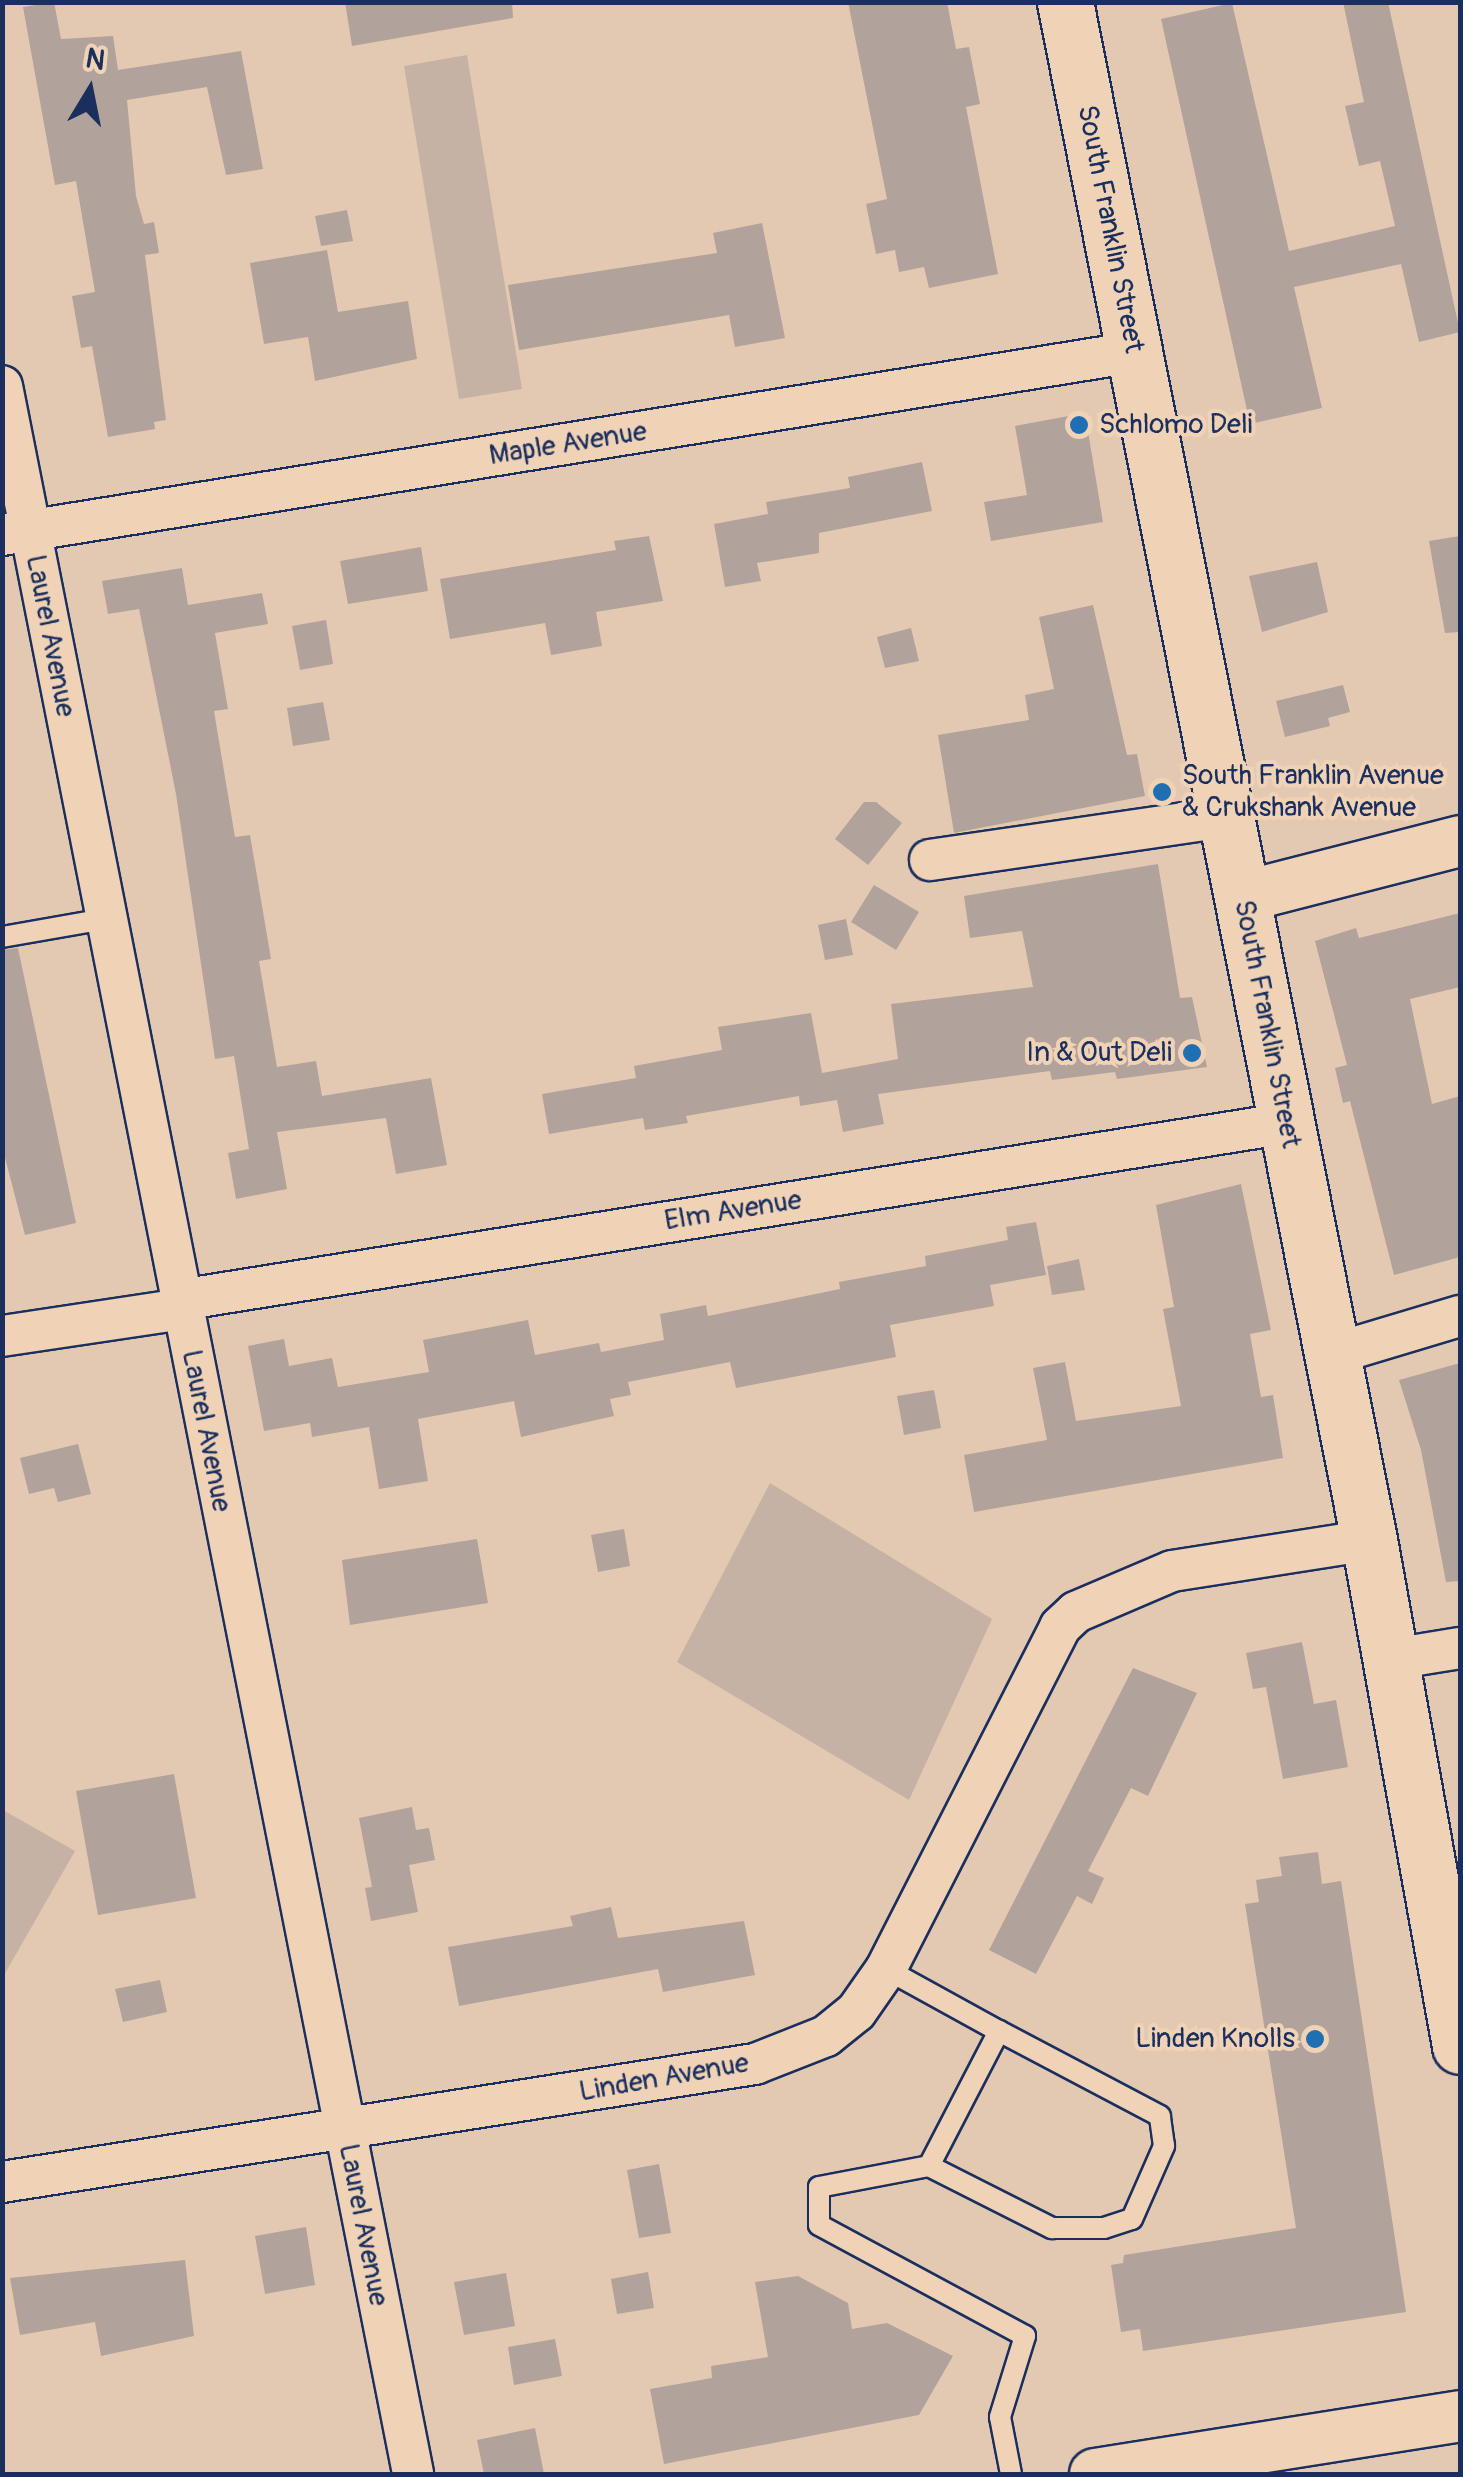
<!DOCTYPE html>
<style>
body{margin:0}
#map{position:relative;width:1463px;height:2477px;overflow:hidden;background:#e3c9b1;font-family:Pangolin,sans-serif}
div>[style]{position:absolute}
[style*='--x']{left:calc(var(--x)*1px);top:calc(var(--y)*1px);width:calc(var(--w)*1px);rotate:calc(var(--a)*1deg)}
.green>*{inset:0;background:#c6b2a4}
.building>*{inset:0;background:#b1a39c}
.roads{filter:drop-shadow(2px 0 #1b2f5e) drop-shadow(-2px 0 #1b2f5e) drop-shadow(0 2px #1b2f5e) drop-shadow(0 -2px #1b2f5e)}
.service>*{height:20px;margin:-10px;padding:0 10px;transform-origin:10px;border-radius:10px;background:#f0d3b6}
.minor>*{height:40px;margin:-20px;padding:0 20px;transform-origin:20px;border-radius:20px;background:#f0d3b6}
.tertiary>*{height:50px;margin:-25px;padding:0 25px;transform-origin:25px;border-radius:25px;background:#f0d3b6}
.secondary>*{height:55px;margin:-27.5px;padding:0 27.5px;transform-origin:27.5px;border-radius:27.5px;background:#f0d3b6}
.dots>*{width:28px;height:28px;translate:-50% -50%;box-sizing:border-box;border:5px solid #f0d3b6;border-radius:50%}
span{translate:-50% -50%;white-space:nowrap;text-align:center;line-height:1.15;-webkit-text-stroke:8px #f0d3b6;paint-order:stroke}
.street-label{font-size:28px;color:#1b2f5e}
.poi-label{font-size:28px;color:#1b2f5e}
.left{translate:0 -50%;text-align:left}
.right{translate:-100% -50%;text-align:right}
.frame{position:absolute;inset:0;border:5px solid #1b2f5e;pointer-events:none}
.north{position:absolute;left:40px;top:40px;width:100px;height:100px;-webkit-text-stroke:8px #f0d3b6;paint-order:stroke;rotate:10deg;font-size:28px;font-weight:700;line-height:40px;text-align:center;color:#1b2f5e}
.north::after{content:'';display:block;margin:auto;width:35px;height:45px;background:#1b2f5e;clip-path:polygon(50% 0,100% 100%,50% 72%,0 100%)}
</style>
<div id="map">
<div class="green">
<i style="clip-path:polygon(467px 55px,522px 389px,459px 399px,404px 66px)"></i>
<i style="clip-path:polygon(770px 1483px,992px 1619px,909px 1800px,677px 1662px)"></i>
<i style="clip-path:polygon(3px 1810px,75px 1851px,3px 1977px)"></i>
</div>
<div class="building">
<i style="clip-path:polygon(54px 2px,61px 39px,113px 36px,118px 70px,241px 51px,263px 169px,226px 175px,207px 87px,127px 100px,136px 196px,144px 224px,154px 222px,159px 253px,145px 255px,166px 420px,154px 422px,155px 429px,108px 437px,92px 346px,81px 348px,72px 296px,95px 292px,76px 181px,55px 185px,23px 7px)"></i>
<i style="clip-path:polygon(345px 2px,512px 2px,513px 18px,352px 46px)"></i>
<i style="clip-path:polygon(848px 2px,947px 2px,956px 49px,969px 47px,980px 104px,966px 107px,998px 274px,929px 288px,924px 267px,899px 272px,895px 250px,876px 254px,866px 204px,887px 199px)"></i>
<i style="clip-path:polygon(1343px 2px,1388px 2px,1460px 332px,1419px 342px,1401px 264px,1294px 287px,1322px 408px,1250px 424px,1161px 19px,1232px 3px,1289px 251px,1395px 226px,1380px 161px,1359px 166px,1345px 106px,1364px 102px)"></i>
<i style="clip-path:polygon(347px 210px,353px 241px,321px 246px,315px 216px)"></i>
<i style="clip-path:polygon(762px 223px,785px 338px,735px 347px,729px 315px,519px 350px,508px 285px,717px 253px,713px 233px)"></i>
<i style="clip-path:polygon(327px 250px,338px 312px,408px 301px,417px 359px,315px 381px,308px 337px,264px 344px,250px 263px)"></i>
<i style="clip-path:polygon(1085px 413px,1103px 522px,991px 541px,984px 502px,1027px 495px,1015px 426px)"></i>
<i style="clip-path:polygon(922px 462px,932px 511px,819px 533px,819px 553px,757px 563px,761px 581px,725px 587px,714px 524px,768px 514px,766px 502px,850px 488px,848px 477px)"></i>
<i style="clip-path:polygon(649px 536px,663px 601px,596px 612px,602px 646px,551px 655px,545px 623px,450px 639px,440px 579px,616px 550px,614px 541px)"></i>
<i style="clip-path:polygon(1460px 536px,1460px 632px,1445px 633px,1429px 541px)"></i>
<i style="clip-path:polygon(421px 547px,428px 591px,348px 604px,340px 561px)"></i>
<i style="clip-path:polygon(1317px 562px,1328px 612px,1262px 632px,1249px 576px)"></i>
<i style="clip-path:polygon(182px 568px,188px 605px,262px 593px,268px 624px,215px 633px,228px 709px,214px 711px,235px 837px,250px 835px,271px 959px,259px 961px,277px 1067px,316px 1061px,322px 1096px,431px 1078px,447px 1165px,396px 1174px,386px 1118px,277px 1132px,287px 1189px,236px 1199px,228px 1153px,249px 1149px,234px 1056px,215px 1059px,176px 794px,139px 609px,108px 614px,102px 581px)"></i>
<i style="clip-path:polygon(1093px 605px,1127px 755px,1137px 754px,1145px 796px,954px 833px,938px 735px,1029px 720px,1025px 695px,1054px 689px,1039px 617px)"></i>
<i style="clip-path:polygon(326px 620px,333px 664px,300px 670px,292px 626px)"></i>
<i style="clip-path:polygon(911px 628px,919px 661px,885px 668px,877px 637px)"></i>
<i style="clip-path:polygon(1343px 685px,1350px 712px,1328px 718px,1330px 726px,1285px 737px,1276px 701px)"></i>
<i style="clip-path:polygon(323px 702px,330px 740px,293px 746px,287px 708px)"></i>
<i style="clip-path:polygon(864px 802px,876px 802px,902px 823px,868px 865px,835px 839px)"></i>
<i style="clip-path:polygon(1158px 864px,1180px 998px,1192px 997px,1207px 1067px,1117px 1079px,1115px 1072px,1052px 1080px,1050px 1071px,878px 1094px,884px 1124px,843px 1132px,837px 1100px,800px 1106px,799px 1096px,686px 1116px,688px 1123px,645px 1130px,643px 1118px,549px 1134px,542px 1094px,636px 1078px,634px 1066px,722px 1050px,718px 1027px,811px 1013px,822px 1073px,898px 1059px,891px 1004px,1033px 987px,1022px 931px,970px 938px,964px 896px)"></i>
<i style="clip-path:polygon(874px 885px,919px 912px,896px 950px,851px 922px)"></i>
<i style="clip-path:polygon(1460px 913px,1460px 987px,1410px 999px,1432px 1104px,1460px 1096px,1460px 1257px,1394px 1275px,1350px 1101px,1343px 1103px,1335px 1068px,1347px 1065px,1315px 941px,1356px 928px,1359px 938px)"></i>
<i style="clip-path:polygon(846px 919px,853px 955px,825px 960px,818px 925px)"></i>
<i style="clip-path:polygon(18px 948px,76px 1223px,25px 1235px,2px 1146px,2px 950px)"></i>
<i style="clip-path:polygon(1241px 1184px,1271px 1330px,1250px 1334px,1261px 1397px,1273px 1395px,1283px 1458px,974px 1512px,964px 1455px,1047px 1440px,1033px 1368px,1065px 1362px,1076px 1421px,1181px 1406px,1163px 1309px,1174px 1307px,1156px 1205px)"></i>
<i style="clip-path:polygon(1036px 1222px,1046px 1275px,990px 1285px,994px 1306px,890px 1325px,896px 1357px,736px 1388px,730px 1362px,628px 1382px,631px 1395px,610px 1399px,614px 1416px,521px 1437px,514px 1401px,418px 1419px,428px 1481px,379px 1489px,369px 1427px,312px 1437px,310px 1423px,264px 1431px,248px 1346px,284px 1339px,289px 1366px,332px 1358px,338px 1387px,429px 1372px,423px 1340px,528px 1320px,535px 1355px,599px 1343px,601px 1352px,664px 1340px,660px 1314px,706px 1305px,708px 1316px,840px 1289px,839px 1282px,926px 1266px,925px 1256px,1008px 1240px,1006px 1227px)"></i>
<i style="clip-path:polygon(1079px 1259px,1085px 1290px,1052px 1295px,1047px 1266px)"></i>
<i style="clip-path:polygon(1460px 1363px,1460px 1581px,1446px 1582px,1421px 1450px,1399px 1380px)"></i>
<i style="clip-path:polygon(934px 1390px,941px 1428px,904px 1435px,897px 1396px)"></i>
<i style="clip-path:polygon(78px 1444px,91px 1494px,58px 1502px,54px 1488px,29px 1494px,20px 1458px)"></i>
<i style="clip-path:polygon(624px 1529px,630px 1566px,598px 1572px,591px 1535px)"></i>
<i style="clip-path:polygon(477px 1539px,488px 1603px,350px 1625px,342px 1560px)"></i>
<i style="clip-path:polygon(1302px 1642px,1314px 1704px,1336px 1700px,1348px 1767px,1283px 1779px,1266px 1687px,1253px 1689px,1246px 1653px)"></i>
<i style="clip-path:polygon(1133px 1668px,1197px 1693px,1148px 1796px,1131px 1788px,1088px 1871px,1104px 1878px,1092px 1904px,1077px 1896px,1036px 1974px,989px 1950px)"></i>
<i style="clip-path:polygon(174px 1774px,196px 1898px,98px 1915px,76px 1791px)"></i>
<i style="clip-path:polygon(412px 1807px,416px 1830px,429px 1828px,435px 1860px,409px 1865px,418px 1912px,371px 1921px,365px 1888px,372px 1887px,359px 1818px)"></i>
<i style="clip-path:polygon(1318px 1852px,1322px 1884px,1341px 1881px,1406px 2312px,1143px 2351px,1140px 2329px,1121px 2332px,1111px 2265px,1123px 2263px,1124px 2255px,1296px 2228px,1245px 1904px,1259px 1902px,1256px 1880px,1282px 1876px,1279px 1857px)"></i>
<i style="clip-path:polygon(611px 1907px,618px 1938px,744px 1921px,755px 1975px,663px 1992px,658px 1969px,459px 2006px,448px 1947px,573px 1926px,570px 1916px)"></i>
<i style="clip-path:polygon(160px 1980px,167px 2012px,123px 2022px,115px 1989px)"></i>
<i style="clip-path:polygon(659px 2164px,671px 2233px,639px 2238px,627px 2170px)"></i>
<i style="clip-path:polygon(306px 2227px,315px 2285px,265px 2294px,255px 2236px)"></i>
<i style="clip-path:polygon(185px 2260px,194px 2336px,101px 2356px,95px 2322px,20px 2335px,10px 2278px)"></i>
<i style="clip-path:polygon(648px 2272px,654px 2308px,617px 2314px,611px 2279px)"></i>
<i style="clip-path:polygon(506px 2273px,515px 2326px,464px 2335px,454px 2282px)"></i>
<i style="clip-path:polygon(798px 2276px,848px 2303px,852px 2329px,887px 2323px,953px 2356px,919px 2415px,664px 2464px,650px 2389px,712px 2378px,711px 2366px,768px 2357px,755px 2282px)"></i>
<i style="clip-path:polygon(555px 2339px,562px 2376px,514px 2385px,508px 2347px)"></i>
<i style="clip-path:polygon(535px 2428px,544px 2474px,484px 2474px,477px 2440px)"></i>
</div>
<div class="roads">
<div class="service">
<i style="--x:2;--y:937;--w:105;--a:-9.9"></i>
<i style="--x:886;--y:1969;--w:129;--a:28.8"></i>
<i style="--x:999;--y:2031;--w:152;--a:117.4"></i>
<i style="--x:929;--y:2166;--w:112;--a:169.2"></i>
<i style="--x:819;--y:2187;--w:38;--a:90"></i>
<i style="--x:819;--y:2225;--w:234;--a:28.3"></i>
<i style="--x:1025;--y:2336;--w:85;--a:107.2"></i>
<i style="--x:1000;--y:2417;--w:58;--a:79.1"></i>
<i style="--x:929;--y:2166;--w:138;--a:26.8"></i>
<i style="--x:1052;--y:2228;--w:52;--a:0"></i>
<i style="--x:1104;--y:2228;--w:29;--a:-18"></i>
<i style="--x:1132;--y:2219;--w:80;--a:-66.3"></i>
<i style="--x:1164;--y:2146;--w:30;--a:-98"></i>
<i style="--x:1160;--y:2116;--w:182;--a:-152.2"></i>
</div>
<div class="minor">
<i style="--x:2;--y:386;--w:2128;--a:78.86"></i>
<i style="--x:2;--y:535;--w:1147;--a:-9.18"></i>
<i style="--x:930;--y:860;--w:299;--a:-8.3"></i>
<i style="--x:180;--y:1300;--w:1121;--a:-9.08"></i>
<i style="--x:2;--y:1336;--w:182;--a:-8.5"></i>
<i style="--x:1333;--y:1354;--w:133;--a:-16.7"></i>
<i style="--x:1392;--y:1659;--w:69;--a:-9.2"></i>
<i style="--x:2;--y:2182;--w:762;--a:-8.91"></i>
<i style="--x:755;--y:2064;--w:76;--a:-21.5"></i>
<i style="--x:826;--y:2036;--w:38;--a:-39"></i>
<i style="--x:856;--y:2012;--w:52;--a:-55.1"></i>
<i style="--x:886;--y:1969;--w:384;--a:-63"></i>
<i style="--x:1060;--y:1627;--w:22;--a:-43"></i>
<i style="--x:1076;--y:1612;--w:104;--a:-23.1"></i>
<i style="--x:1172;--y:1571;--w:199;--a:-8.9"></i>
</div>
<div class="tertiary">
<i style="--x:1242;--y:897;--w:225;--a:-14.4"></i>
<i style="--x:1095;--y:2474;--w:370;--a:-9"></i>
</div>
<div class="secondary">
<i style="--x:1065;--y:2;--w:1568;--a:78.82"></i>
<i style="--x:1369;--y:1540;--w:514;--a:79.8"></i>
</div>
</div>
<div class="dots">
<i style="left:1079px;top:425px;background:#1f6fb2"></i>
<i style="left:1162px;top:792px;background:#1f6fb2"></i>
<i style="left:1192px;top:1053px;background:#1f6fb2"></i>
<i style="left:1315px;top:2039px;background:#1f6fb2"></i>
</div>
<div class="street-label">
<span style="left:1110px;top:229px;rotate:79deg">South Franklin Street</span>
<span style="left:568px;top:444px;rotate:-9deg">Maple Avenue</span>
<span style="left:50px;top:636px;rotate:79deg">Laurel Avenue</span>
<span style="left:1267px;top:1024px;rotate:79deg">South Franklin Street</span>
<span style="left:733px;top:1211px;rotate:-9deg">Elm Avenue</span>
<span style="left:206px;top:1431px;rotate:79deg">Laurel Avenue</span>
<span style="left:664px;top:2078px;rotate:-10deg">Linden Avenue</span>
<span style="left:363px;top:2225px;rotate:79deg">Laurel Avenue</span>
</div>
<div class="poi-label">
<span class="left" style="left:1099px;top:425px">Schlomo Deli</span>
<span class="left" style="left:1182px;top:792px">South Franklin Avenue<br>&amp; Crukshank Avenue</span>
<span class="right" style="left:1172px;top:1053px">In &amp; Out Deli</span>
<span class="right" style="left:1295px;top:2039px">Linden Knolls</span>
</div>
<div class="frame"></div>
<div class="north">N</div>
</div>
